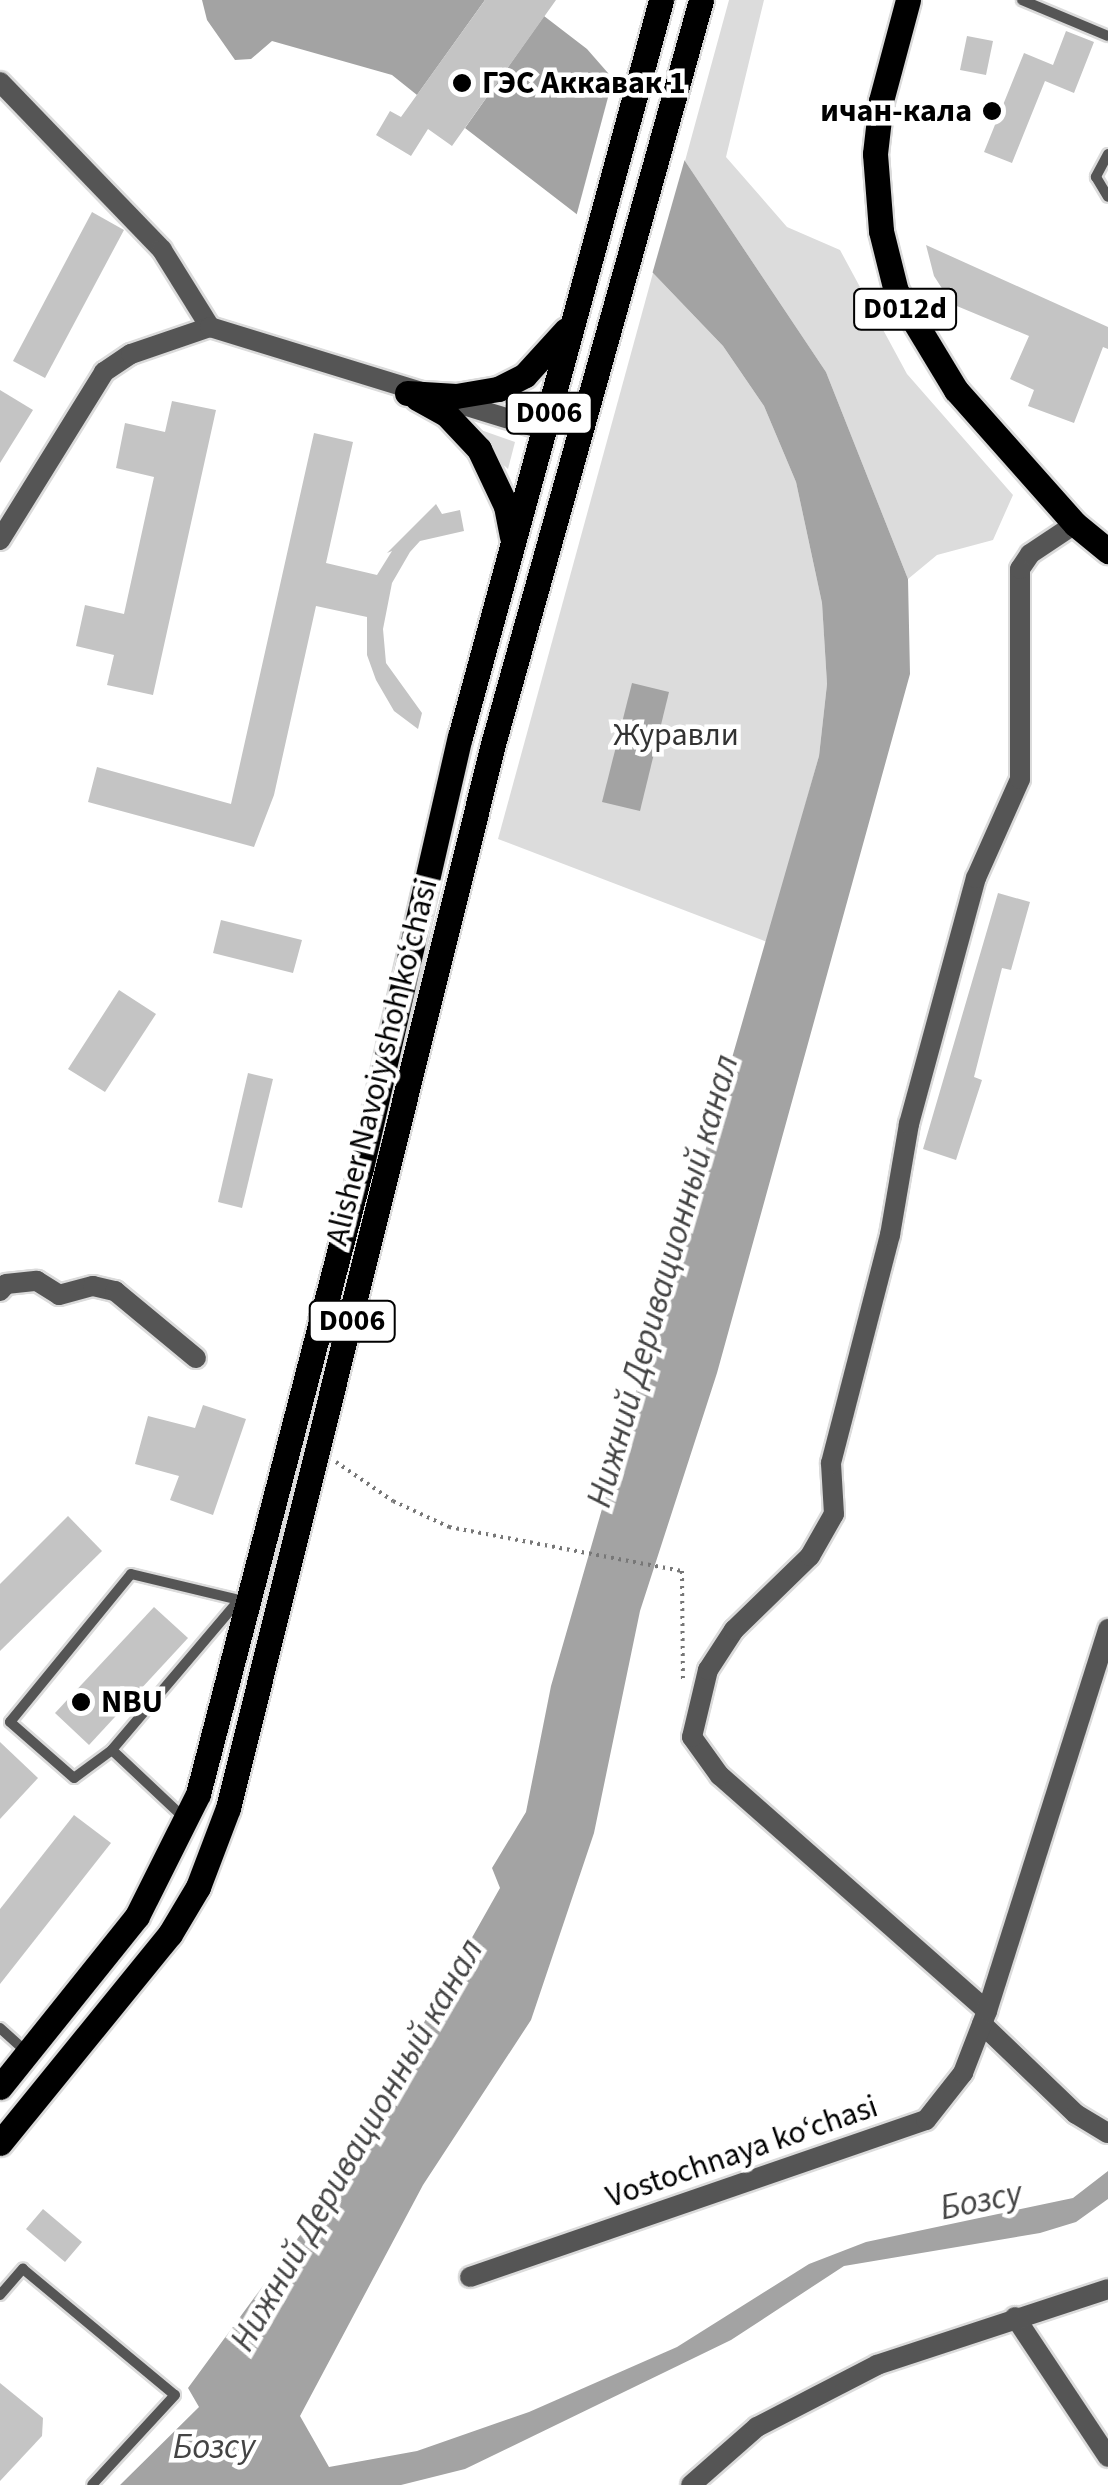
<!DOCTYPE html>
<meta charset="utf-8">
<style>
body{margin:0}
#map{position:relative;width:1108px;height:2485px;overflow:hidden;background:#fff;font-family:"Source Sans 3",sans-serif}
div>[style]{position:absolute}
[style*='--x']{left:calc(var(--x)*1px);top:calc(var(--y)*1px);width:calc(var(--w)*1px);rotate:calc(var(--a)*1deg)}
.green>*{inset:0;background:#dcdcdc}
.water>*{inset:0;background:#a3a3a3}
.pier>*{inset:0;background:#fff}
.building>*{inset:0;background:#c4c4c4}
.path>*{height:4px;margin-top:-2px;transform-origin:0;background:repeating-linear-gradient(90deg,#777 0 2.5px,transparent 0 7.5px)}
.roads{filter:drop-shadow(2px 0 #dbdbdb) drop-shadow(-2px 0 #dbdbdb) drop-shadow(0 2px #dbdbdb) drop-shadow(0 -2px #dbdbdb)}
.lane>*{height:10px;margin:-5px;padding:0 5px;transform-origin:5px;border-radius:5px;background:#555}
.street>*{height:20px;margin:-10px;padding:0 10px;transform-origin:10px;border-radius:10px;background:#555}
.primary>*{height:25px;margin:-12.5px;padding:0 12.5px;transform-origin:12.5px;border-radius:12.5px;background:#000}
.dots>*{width:28px;height:28px;translate:-50% -50%;box-sizing:border-box;border:5px solid #fff;border-radius:50%}
span{translate:-50% -50%;white-space:nowrap;text-align:center;line-height:1.15;-webkit-text-stroke:9px #fff;paint-order:stroke}
.shield-label span{padding:2px 8px;background:#fff;border:2px solid;border-radius:8px;-webkit-text-stroke-width:0}
.shield-label{font-size:30px;color:#000;font-weight:700}
.poi-label{font-size:32px;color:#000;font-weight:700}
.left{translate:0 -50%;text-align:left}
.right{translate:-100% -50%;text-align:right}
.park-label{font-size:32px;color:#333}
.street-label{font-size:32px;color:#000}
.water-label{font-size:35px;color:#444;font-style:italic}
</style>
<div id="map">
<div class="green">
<i style="clip-path:polygon(729px 0,764px 0,726px 157px,787px 227px,840px 250px,907px 374px,1013px 495px,993px 540px,937px 555px,908px 579px,826px 372px,685px 161px)"></i>
<i style="clip-path:polygon(653px 273px,723px 346px,764px 406px,796px 482px,822px 603px,827px 684px,819px 756px,767px 942px,498px 839px)"></i>
<i style="clip-path:polygon(478px 429px,515px 442px,508px 469px,501px 463px)"></i>
</div>
<div class="water">
<i style="clip-path:polygon(202px 0,485px 0,417px 95px,392px 75px,272px 41px,251px 59px,235px 60px,207px 20px)"></i>
<i style="clip-path:polygon(544px 16px,587px 49px,685px 161px,826px 372px,908px 579px,910px 674px,717px 1373px,640px 1611px,594px 1833px,531px 2020px,423px 2185px,300px 2416px,329px 2467px,417px 2451px,529px 2412px,677px 2347px,809px 2264px,866px 2242px,1073px 2198px,1108px 2171px,1108px 2199px,1076px 2222px,1040px 2233px,844px 2266px,731px 2340px,465px 2469px,401px 2485px,120px 2485px,199px 2407px,188px 2388px,317px 2212px,500px 1888px,492px 1868px,526px 1812px,551px 1686px,819px 756px,827px 684px,822px 603px,796px 482px,764px 406px,723px 346px,653px 273px,465px 128px)"></i>
<i style="clip-path:polygon(632px 683px,669px 692px,640px 811px,602px 802px)"></i>
</div>
<div class="pier">
<i style="clip-path:polygon(614px 75px,686px 155px,651px 278px,576px 217px)"></i>
</div>
<div class="building">
<i style="clip-path:polygon(485px 0,556px 0,452px 146px,428px 129px,411px 156px,376px 135px,390px 111px,401px 117px)"></i>
<i style="clip-path:polygon(1066px 31px,1094px 42px,1074px 93px,1045px 81px,1012px 163px,984px 152px,1024px 53px,1053px 65px)"></i>
<i style="clip-path:polygon(967px 36px,993px 41px,986px 75px,960px 70px)"></i>
<i style="clip-path:polygon(92px 212px,124px 230px,45px 378px,13px 361px)"></i>
<i style="clip-path:polygon(926px 245px,1108px 327px,1108px 349px,1103px 347px,1074px 423px,1028px 406px,1034px 390px,1010px 379px,1029px 336px,952px 304px,934px 276px)"></i>
<i style="clip-path:polygon(0 390px,33px 410px,0 463px)"></i>
<i style="clip-path:polygon(172px 401px,216px 410px,153px 695px,107px 685px,114px 655px,76px 646px,85px 605px,124px 614px,154px 477px,116px 468px,125px 423px,165px 432px)"></i>
<i style="clip-path:polygon(314px 433px,353px 442px,326px 563px,377px 575px,392px 551px,387px 553px,436px 504px,442px 514px,460px 510px,464px 531px,420px 541px,410px 552px,392px 583px,383px 629px,386px 663px,422px 713px,418px 729px,394px 711px,376px 680px,367px 655px,367px 617px,316px 606px,274px 795px,254px 847px,88px 802px,97px 767px,231px 804px)"></i>
<i style="clip-path:polygon(998px 893px,1030px 902px,1011px 970px,1002px 968px,974px 1077px,982px 1080px,956px 1160px,923px 1149px)"></i>
<i style="clip-path:polygon(221px 920px,302px 940px,293px 973px,213px 953px)"></i>
<i style="clip-path:polygon(119px 990px,156px 1014px,105px 1092px,68px 1069px)"></i>
<i style="clip-path:polygon(248px 1073px,273px 1079px,242px 1208px,218px 1202px)"></i>
<i style="clip-path:polygon(203px 1405px,246px 1419px,213px 1515px,170px 1500px,179px 1476px,135px 1464px,148px 1416px,195px 1428px)"></i>
<i style="clip-path:polygon(68px 1516px,102px 1551px,0 1651px,0 1584px)"></i>
<i style="clip-path:polygon(154px 1607px,188px 1638px,89px 1745px,55px 1713px)"></i>
<i style="clip-path:polygon(0 1742px,38px 1778px,0 1819px)"></i>
<i style="clip-path:polygon(74px 1815px,111px 1843px,0 1984px,0 1909px)"></i>
<i style="clip-path:polygon(43px 2209px,82px 2242px,65px 2262px,26px 2229px)"></i>
<i style="clip-path:polygon(0 2383px,43px 2418px,42px 2436px,0 2481px)"></i>
</div>
<div class="path">
<i style="--x:336;--y:1462;--w:69;--a:34.4"></i>
<i style="--x:393;--y:1501;--w:62;--a:24.9"></i>
<i style="--x:449;--y:1527;--w:237;--a:10.7"></i>
<i style="--x:682;--y:1571;--w:112;--a:89.5"></i>
</div>
<div class="roads">
<div class="lane">
<i style="--x:1022;--y:0;--w:93;--a:22.7"></i>
<i style="--x:1108;--y:154;--w:26;--a:118"></i>
<i style="--x:1096;--y:177;--w:23;--a:59"></i>
<i style="--x:112;--y:1750;--w:47;--a:143.6"></i>
<i style="--x:74;--y:1778;--w:85;--a:-138.8"></i>
<i style="--x:10;--y:1722;--w:191;--a:-50.7"></i>
<i style="--x:131;--y:1574;--w:111;--a:13.5"></i>
<i style="--x:239;--y:1600;--w:197;--a:130.3"></i>
<i style="--x:112;--y:1750;--w:98;--a:43.3"></i>
<i style="--x:0;--y:2028;--w:38;--a:42"></i>
<i style="--x:0;--y:2295;--w:35;--a:-49"></i>
<i style="--x:23;--y:2269;--w:197;--a:39.7"></i>
<i style="--x:175;--y:2395;--w:122;--a:132.7"></i>
</div>
<div class="street">
<i style="--x:0;--y:82;--w:233;--a:46"></i>
<i style="--x:162;--y:250;--w:91;--a:58.1"></i>
<i style="--x:0;--y:540;--w:198;--a:-58.2"></i>
<i style="--x:104;--y:372;--w:32;--a:-34"></i>
<i style="--x:131;--y:354;--w:83;--a:-18.9"></i>
<i style="--x:210;--y:327;--w:350;--a:17.1"></i>
<i style="--x:0;--y:1291;--w:9;--a:-49"></i>
<i style="--x:6;--y:1284;--w:31;--a:-6"></i>
<i style="--x:37;--y:1281;--w:26;--a:32"></i>
<i style="--x:59;--y:1295;--w:35;--a:-15"></i>
<i style="--x:93;--y:1286;--w:23;--a:13"></i>
<i style="--x:115;--y:1291;--w:105;--a:39.6"></i>
<i style="--x:987;--y:2011;--w:356;--a:-138.6"></i>
<i style="--x:720;--y:1776;--w:48;--a:-125.7"></i>
<i style="--x:692;--y:1737;--w:69;--a:-76.6"></i>
<i style="--x:708;--y:1670;--w:48;--a:-57"></i>
<i style="--x:734;--y:1630;--w:106;--a:-44.2"></i>
<i style="--x:810;--y:1556;--w:48;--a:-60.3"></i>
<i style="--x:834;--y:1514;--w:51;--a:-93.4"></i>
<i style="--x:831;--y:1463;--w:236;--a:-75.5"></i>
<i style="--x:890;--y:1235;--w:113;--a:-80.3"></i>
<i style="--x:909;--y:1124;--w:255;--a:-74.8"></i>
<i style="--x:976;--y:878;--w:108;--a:-66"></i>
<i style="--x:1020;--y:779;--w:210;--a:-90"></i>
<i style="--x:1020;--y:569;--w:18;--a:-56"></i>
<i style="--x:1030;--y:554;--w:54;--a:-33.7"></i>
<i style="--x:982;--y:2024;--w:130;--a:43.8"></i>
<i style="--x:1076;--y:2114;--w:37;--a:31"></i>
<i style="--x:470;--y:2277;--w:482;--a:-19"></i>
<i style="--x:926;--y:2120;--w:60;--a:-51.8"></i>
<i style="--x:963;--y:2073;--w:66;--a:-68.8"></i>
<i style="--x:987;--y:2011;--w:401;--a:-72.4"></i>
<i style="--x:1015;--y:2317;--w:168;--a:56.4"></i>
<i style="--x:691;--y:2485;--w:88;--a:-41.3"></i>
<i style="--x:757;--y:2427;--w:135;--a:-27.3"></i>
<i style="--x:877;--y:2365;--w:243;--a:-18.2"></i>
</div>
<div class="primary">
<i style="--x:908;--y:0;--w:105;--a:105"></i>
<i style="--x:881;--y:101;--w:53;--a:96.5"></i>
<i style="--x:875;--y:154;--w:77;--a:85.5"></i>
<i style="--x:881;--y:231;--w:62;--a:76"></i>
<i style="--x:896;--y:291;--w:116;--a:58.8"></i>
<i style="--x:956;--y:390;--w:179;--a:48.4"></i>
<i style="--x:1075;--y:524;--w:43;--a:39.3"></i>
<i style="--x:407;--y:393;--w:49;--a:3.5"></i>
<i style="--x:456;--y:396;--w:43;--a:-9.5"></i>
<i style="--x:498;--y:389;--w:30;--a:-27"></i>
<i style="--x:525;--y:375;--w:61;--a:-47.7"></i>
<i style="--x:417;--y:398;--w:33;--a:29"></i>
<i style="--x:446;--y:414;--w:48;--a:46.7"></i>
<i style="--x:479;--y:449;--w:63;--a:64.7"></i>
<i style="--x:506;--y:506;--w:31;--a:79"></i>
<i style="--x:0;--y:2087;--w:219;--a:-51.3"></i>
<i style="--x:137;--y:1916;--w:136;--a:-63.4"></i>
<i style="--x:198;--y:1794;--w:647;--a:-75.41"></i>
<i style="--x:361;--y:1168;--w:442;--a:-77.1"></i>
<i style="--x:460;--y:737;--w:764;--a:-74.74"></i>
<i style="--x:0;--y:2143;--w:269;--a:-50.9"></i>
<i style="--x:170;--y:1934;--w:55;--a:-59.2"></i>
<i style="--x:198;--y:1887;--w:85;--a:-69.2"></i>
<i style="--x:228;--y:1808;--w:1097;--a:-76.01"></i>
<i style="--x:493;--y:744;--w:773;--a:-74.38"></i>
</div>
</div>
<div class="dots">
<i style="left:462px;top:83px;background:#000"></i>
<i style="left:992px;top:111px;background:#000"></i>
<i style="left:81px;top:1702px;background:#000"></i>
</div>
<div class="shield-label">
<span style="left:905px;top:309px">D012d</span>
<span style="left:549px;top:413px">D006</span>
<span style="left:352px;top:1321px">D006</span>
</div>
<div class="poi-label">
<span class="left" style="left:482px;top:83px">ГЭС Аккавак 1</span>
<span class="right" style="left:972px;top:111px">ичан-кала</span>
<span class="left" style="left:101px;top:1702px">NBU</span>
</div>
<div class="park-label">
<span style="left:676px;top:735px">Журавли</span>
</div>
<div class="street-label">
<span style="left:382px;top:1062px;rotate:-76deg">Alisher Navoiy shoh koʻchasi</span>
<span style="left:742px;top:2152px;rotate:-19deg">Vostochnaya ko‘chasi</span>
</div>
<div class="water-label">
<span style="left:663px;top:1281px;rotate:-74deg">Нижний Деривационный канал</span>
<span style="left:357px;top:2145px;rotate:-60deg">Нижний Деривационный канал</span>
<span style="left:981px;top:2201px;rotate:-11deg">Бозсу</span>
<span style="left:214px;top:2447px">Бозсу</span>
</div>
</div>
